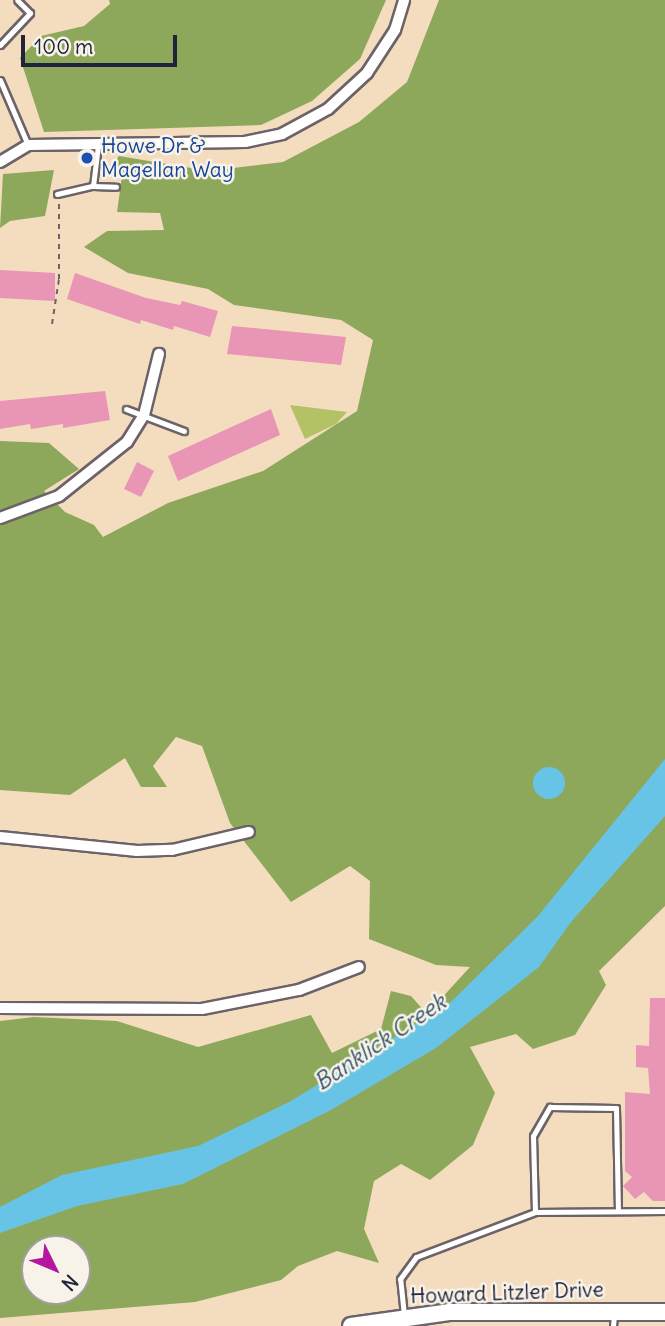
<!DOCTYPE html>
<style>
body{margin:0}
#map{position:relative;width:665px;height:1326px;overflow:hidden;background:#f4dcbf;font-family:Delius,sans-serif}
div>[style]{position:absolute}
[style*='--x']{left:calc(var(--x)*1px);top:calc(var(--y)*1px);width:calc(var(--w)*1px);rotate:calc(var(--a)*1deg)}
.green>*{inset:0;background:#b2c264}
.forest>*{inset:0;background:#8da85a}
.water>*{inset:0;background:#68c4e6}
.round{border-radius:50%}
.building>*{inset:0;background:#e895b6}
.path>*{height:2px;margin-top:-1px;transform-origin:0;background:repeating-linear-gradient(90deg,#6c6369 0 5px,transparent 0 10px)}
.roads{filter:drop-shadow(2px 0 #6c6369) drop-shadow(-2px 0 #6c6369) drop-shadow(0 2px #6c6369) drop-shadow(0 -2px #6c6369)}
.lane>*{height:5px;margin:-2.5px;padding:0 2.5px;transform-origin:2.5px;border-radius:2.5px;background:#fff}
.street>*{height:10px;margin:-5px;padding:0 5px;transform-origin:5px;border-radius:5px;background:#fff}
.secondary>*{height:16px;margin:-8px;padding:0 8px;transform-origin:8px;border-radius:8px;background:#fff}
.dots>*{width:19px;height:19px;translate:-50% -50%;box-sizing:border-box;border:4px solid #f7f3e8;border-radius:50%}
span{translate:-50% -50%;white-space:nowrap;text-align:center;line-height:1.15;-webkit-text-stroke:5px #f7f3e8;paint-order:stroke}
.transit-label{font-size:21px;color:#164399}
.left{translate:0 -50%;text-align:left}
.street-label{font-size:21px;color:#22223b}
.water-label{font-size:23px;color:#37536e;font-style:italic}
.north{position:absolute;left:21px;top:1235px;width:70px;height:70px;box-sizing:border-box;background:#f7f3e8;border:2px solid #a29fa3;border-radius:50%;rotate:133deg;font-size:19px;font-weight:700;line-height:28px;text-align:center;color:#22223b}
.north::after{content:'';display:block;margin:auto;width:24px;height:32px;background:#b5179e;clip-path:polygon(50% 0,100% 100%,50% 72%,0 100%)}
.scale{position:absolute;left:21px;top:35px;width:156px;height:32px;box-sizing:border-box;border:4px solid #22223b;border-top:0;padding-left:9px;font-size:21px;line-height:24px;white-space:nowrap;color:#22223b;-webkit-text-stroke:5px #f7f3e8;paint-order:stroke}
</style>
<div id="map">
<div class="green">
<i style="clip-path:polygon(290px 405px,347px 412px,336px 424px,305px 439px)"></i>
</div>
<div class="forest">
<i style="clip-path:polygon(109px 0,386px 0,360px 59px,312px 101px,261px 125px,44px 132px,20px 58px,41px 36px,84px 26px,110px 4px)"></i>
<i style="clip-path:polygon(evenodd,439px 0,665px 0,665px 906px,599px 971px,606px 985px,575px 1035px,533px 1049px,516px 1034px,470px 1047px,495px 1093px,473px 1145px,430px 1180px,401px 1164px,374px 1181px,364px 1229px,379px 1263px,337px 1251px,298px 1266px,281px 1280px,195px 1302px,0 1318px,0 1021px,34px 1017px,117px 1021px,198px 1047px,311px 1015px,332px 1053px,381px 1029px,391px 991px,411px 996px,427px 1014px,470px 967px,436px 965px,369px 939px,370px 881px,350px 866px,291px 902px,230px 823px,202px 746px,176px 737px,153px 766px,167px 787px,141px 787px,125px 758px,70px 795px,0 790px,0 441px,49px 443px,79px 469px,44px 491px,65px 512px,94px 525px,103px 537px,168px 503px,263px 471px,357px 411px,373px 340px,341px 320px,234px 305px,208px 289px,128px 273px,84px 247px,107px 231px,164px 230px,160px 213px,117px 212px,122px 176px,109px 170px,119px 156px,209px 171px,283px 162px,359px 122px,407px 82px,439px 0,35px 1249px,77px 1249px,77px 1291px,35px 1291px,35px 1249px)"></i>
<i style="clip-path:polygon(54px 170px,45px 216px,10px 221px,0 228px,3px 174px)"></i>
</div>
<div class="water">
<i style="clip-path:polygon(665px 759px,665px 816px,571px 922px,539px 967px,436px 1048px,331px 1110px,183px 1184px,77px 1206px,0 1233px,0 1207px,62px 1175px,198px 1146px,291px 1101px,451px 1002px,538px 916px)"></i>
<i class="round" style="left:533px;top:767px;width:32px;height:32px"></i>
</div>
<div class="building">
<i style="clip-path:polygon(0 270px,55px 273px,55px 301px,0 298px)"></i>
<i style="clip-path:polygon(75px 273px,146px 298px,180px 305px,182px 301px,218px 311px,210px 337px,174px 326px,173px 330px,141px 320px,140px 324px,67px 299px)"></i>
<i style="clip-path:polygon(232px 326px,346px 337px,341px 365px,227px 354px)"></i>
<i style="clip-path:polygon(105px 391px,110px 420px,63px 428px,63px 424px,31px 429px,30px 424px,0 429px,0 401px)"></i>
<i style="clip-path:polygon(271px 409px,280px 435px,178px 481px,168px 456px)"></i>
<i style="clip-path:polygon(137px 462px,154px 471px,141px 497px,124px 489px)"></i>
<i style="clip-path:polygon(650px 998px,665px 998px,665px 1201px,653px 1201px,644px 1192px,635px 1199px,623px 1186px,632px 1177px,625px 1171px,625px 1092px,650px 1094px,648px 1068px,636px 1067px,636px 1045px,649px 1046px)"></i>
</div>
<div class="path">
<i style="--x:52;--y:324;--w:46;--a:-81.2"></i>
<i style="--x:59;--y:279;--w:77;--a:-90"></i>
</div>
<div class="roads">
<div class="lane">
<i style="--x:0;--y:45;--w:44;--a:-46.8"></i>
<i style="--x:30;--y:13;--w:18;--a:-135"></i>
<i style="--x:0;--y:80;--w:71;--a:66.7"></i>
<i style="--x:93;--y:186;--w:41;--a:-83"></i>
<i style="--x:57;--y:194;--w:37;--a:-13"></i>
<i style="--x:93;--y:186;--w:23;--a:2"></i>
<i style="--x:126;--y:409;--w:62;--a:20.8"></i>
<i style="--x:535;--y:1212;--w:76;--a:-91.5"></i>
<i style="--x:533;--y:1136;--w:34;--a:-60"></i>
<i style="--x:550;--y:1107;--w:66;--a:0.9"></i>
<i style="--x:616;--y:1108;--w:103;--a:88.9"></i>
<i style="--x:404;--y:1315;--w:36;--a:-96"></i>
<i style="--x:400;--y:1279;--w:27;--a:-54"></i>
<i style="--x:416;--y:1257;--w:127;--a:-20.7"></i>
<i style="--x:535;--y:1212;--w:130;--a:-0.4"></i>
<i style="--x:613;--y:1326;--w:11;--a:-85"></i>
</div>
<div class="street">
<i style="--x:0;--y:162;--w:33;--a:-31"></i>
<i style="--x:28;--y:145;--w:217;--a:-0.8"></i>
<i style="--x:245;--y:142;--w:38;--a:-12"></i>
<i style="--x:282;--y:134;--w:52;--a:-28.5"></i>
<i style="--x:328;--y:109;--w:53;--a:-42.7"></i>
<i style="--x:367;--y:73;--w:51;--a:-56.9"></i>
<i style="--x:395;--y:30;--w:31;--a:-73"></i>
<i style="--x:0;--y:518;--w:63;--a:-20.4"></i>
<i style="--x:59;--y:496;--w:87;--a:-38.5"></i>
<i style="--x:127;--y:442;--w:32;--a:-58"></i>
<i style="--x:144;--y:415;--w:63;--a:-76.2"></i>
<i style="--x:0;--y:837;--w:138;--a:5.8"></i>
<i style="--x:137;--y:851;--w:35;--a:-2"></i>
<i style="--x:172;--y:850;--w:79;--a:-13.2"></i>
<i style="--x:0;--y:1008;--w:202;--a:0.3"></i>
<i style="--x:202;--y:1009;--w:99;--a:-11.1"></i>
<i style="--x:299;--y:990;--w:64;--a:-21"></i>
</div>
<div class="secondary">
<i style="--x:351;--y:1326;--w:99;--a:-8.1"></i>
<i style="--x:449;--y:1312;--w:216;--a:0"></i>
</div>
</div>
<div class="dots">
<i style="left:87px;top:158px;background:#1a4fb4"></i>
</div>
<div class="transit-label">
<span class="left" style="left:101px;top:158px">Howe Dr &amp;<br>Magellan Way</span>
</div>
<div class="street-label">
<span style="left:507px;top:1293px;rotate:-2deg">Howard Litzler Drive</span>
</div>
<div class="water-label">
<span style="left:380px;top:1042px;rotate:-34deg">Banklick Creek</span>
</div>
<div class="north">N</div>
<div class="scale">100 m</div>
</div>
